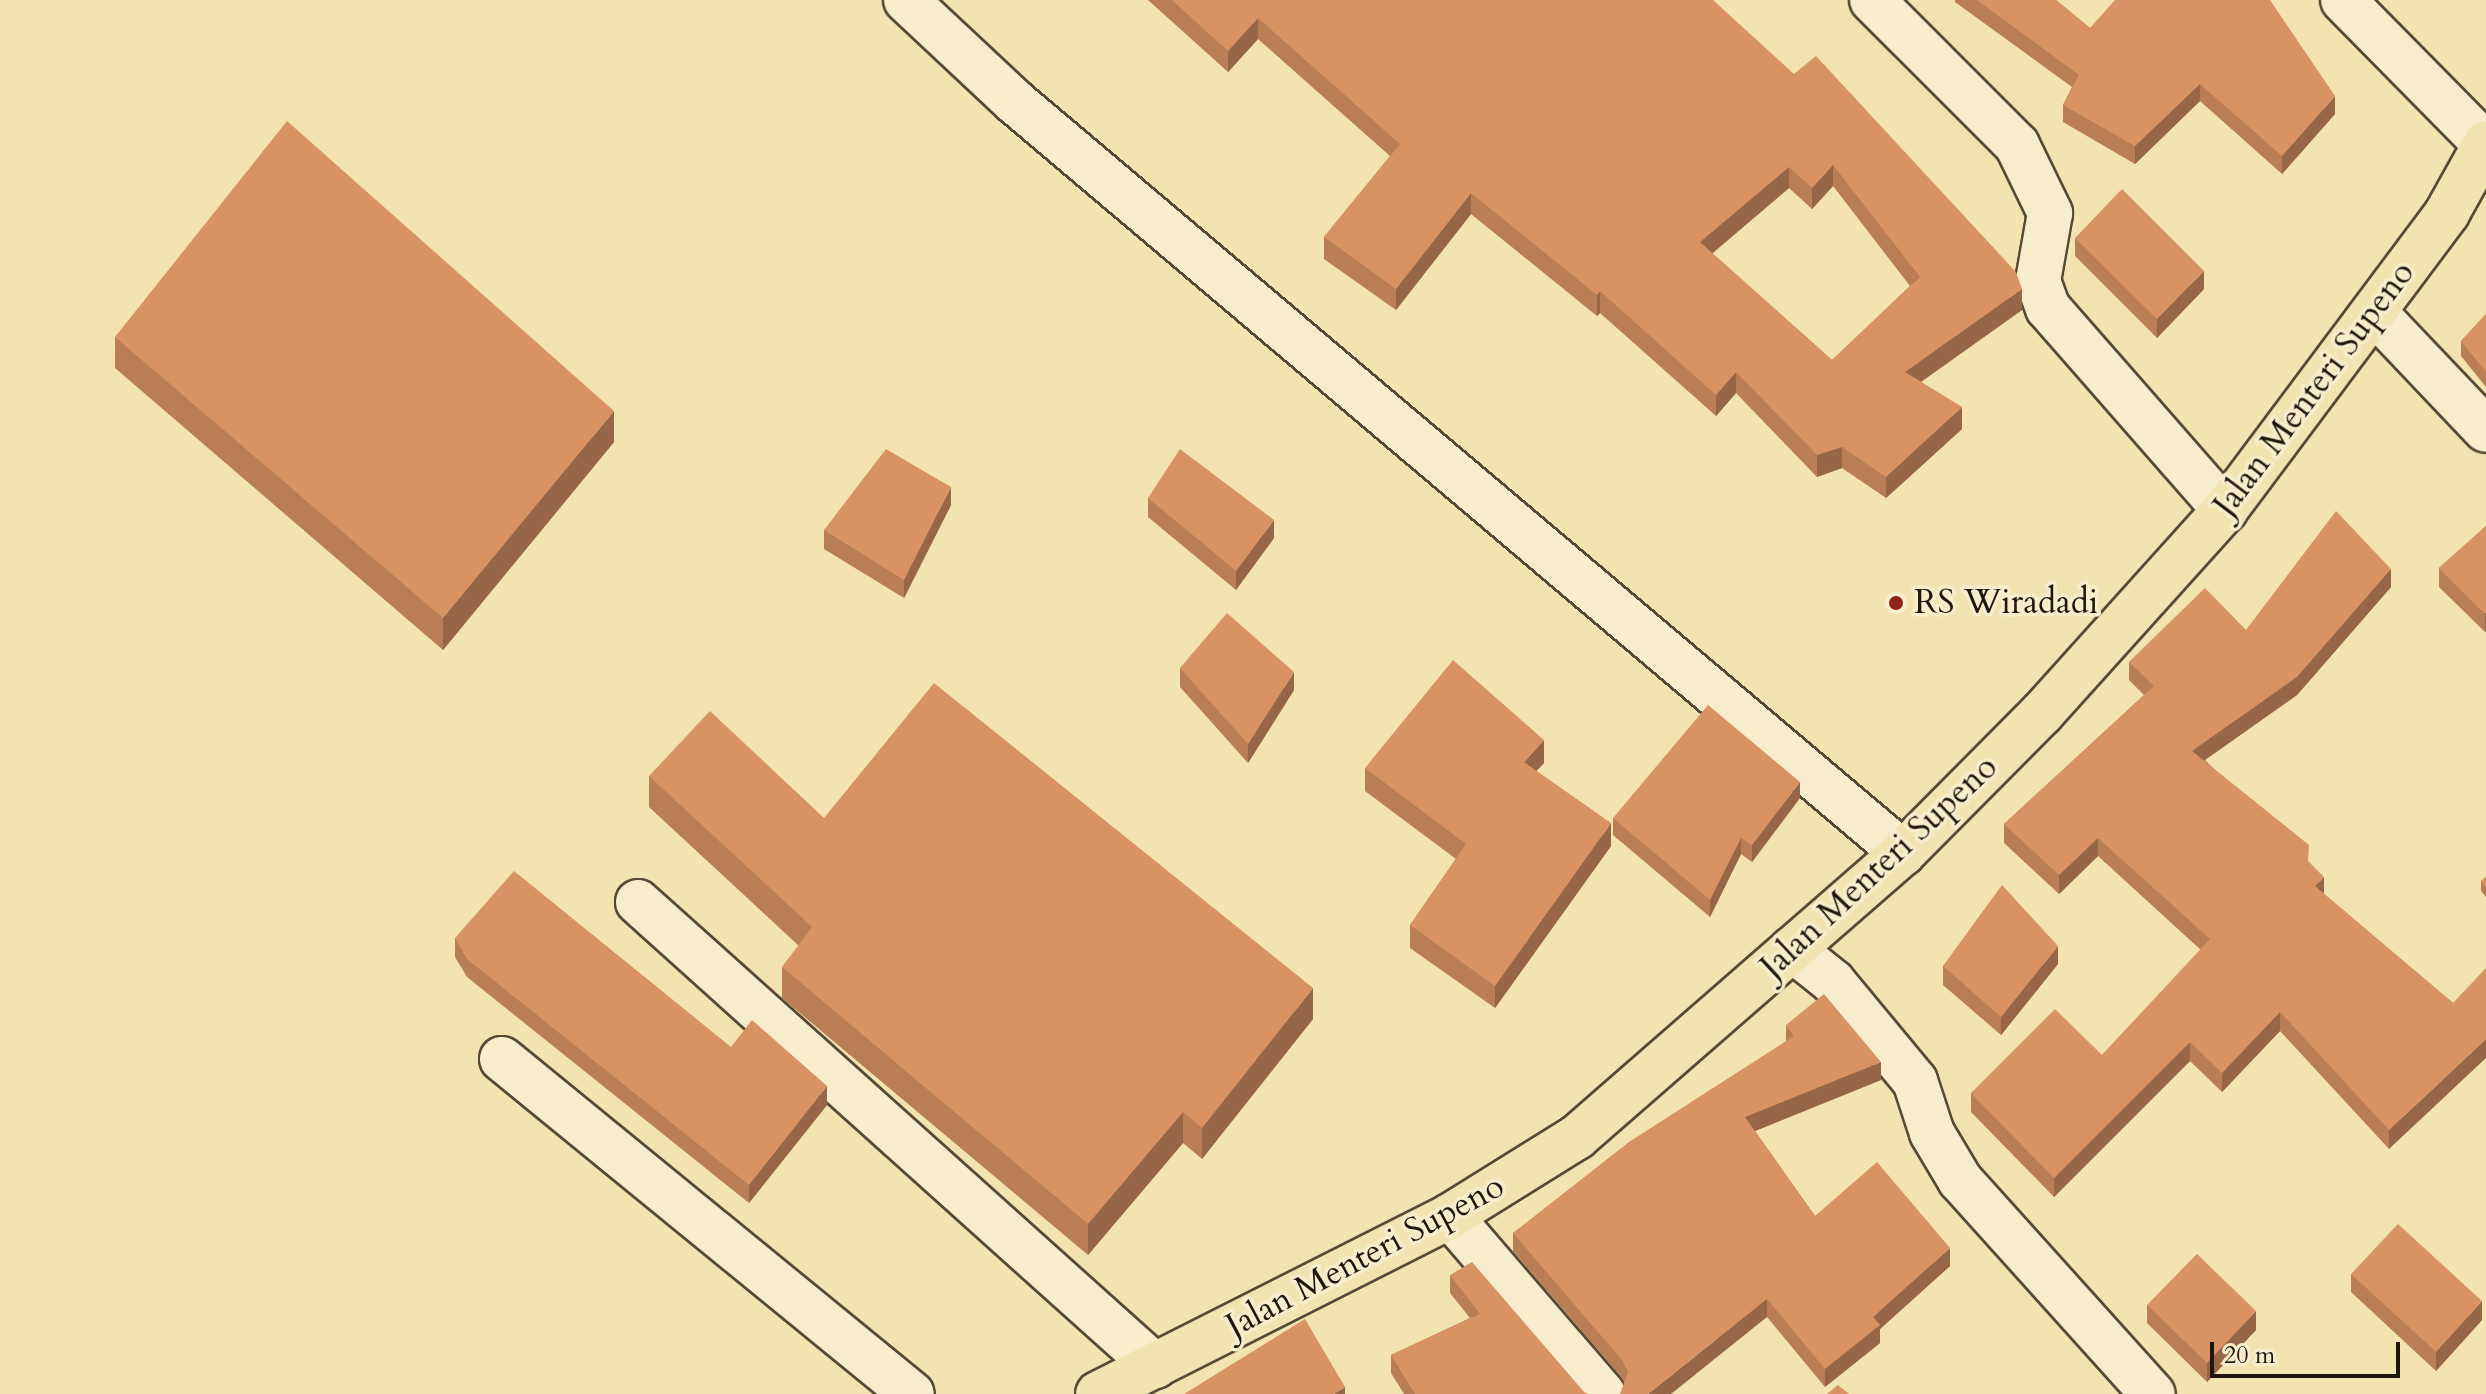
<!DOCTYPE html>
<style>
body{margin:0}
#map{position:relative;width:2486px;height:1394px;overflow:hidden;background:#f3e3b0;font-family:Cardo,serif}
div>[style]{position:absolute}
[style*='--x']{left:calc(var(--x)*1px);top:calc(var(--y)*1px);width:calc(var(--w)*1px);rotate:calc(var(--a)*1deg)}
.roads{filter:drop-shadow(2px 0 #564936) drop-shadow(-2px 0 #564936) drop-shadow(0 2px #564936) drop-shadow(0 -2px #564936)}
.minor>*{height:44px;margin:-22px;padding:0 22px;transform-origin:22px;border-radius:22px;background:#f7edcc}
.major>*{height:44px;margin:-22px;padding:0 22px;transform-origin:22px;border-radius:22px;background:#f3e3b0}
.wall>*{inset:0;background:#ba7e56}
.shaded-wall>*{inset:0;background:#976646}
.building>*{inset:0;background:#d89264}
.dots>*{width:22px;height:22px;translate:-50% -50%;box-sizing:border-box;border:4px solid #f7edcc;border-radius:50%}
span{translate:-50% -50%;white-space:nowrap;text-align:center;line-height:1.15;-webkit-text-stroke:7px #f7edcc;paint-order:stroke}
.street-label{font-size:34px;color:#21160e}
.poi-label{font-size:34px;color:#21160e}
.left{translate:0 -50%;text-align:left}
.scale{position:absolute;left:2210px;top:1342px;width:190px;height:36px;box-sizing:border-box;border:4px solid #21160e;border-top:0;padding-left:10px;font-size:24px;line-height:28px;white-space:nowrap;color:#21160e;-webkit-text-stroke:6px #f7edcc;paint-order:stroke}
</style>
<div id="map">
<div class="roads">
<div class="minor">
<i style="--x:906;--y:0;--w:149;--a:43.1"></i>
<i style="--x:1015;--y:102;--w:1163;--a:40.22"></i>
<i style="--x:1872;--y:0;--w:205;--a:45"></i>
<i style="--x:2017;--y:145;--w:76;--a:64.1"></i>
<i style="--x:2050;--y:213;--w:69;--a:100"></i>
<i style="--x:2038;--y:281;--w:29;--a:70"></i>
<i style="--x:2048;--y:308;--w:269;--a:48.8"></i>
<i style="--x:2343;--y:0;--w:202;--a:45.4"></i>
<i style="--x:2375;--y:313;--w:161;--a:46.5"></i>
<i style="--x:638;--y:902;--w:695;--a:41.91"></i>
<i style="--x:1792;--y:949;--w:53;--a:38.8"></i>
<i style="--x:1833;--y:982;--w:129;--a:50.4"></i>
<i style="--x:1915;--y:1081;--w:55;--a:71.9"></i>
<i style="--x:1932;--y:1133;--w:55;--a:59.2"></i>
<i style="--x:1960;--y:1180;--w:288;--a:48"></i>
<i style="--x:502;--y:1059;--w:529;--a:39.25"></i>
<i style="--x:1450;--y:1216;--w:235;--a:49.3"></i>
</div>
<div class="major">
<i style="--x:1098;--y:1394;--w:394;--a:-26.8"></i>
<i style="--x:1450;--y:1216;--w:150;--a:-31.9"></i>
<i style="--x:1577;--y:1137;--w:432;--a:-41.1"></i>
<i style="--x:1903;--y:853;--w:197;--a:-45.2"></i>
<i style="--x:2042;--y:713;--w:273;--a:-48"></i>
<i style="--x:2225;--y:510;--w:371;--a:-53.2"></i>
<i style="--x:2447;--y:213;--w:80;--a:-60.9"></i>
</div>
</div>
<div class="wall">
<i style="clip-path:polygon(evenodd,1148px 0,1713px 0,2022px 310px,1921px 382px,1962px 429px,1886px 498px,1842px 468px,1817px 477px,1736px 393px,1716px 416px,1600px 313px,1597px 316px,1471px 214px,1396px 310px,1324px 259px,1324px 237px,1390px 156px,1258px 39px,1228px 72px,1148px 0,1833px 186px,1910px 286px,1832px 360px,1712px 253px,1789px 188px,1812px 209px,1833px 186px)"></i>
<i style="clip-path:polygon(1955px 0,2056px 0,2090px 28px,2335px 114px,2282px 174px,2200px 101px,2135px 164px,2063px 122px,2063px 105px,2072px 87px,1955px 2px)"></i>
<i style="clip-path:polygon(2075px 238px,2204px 289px,2157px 338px,2075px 256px)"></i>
<i style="clip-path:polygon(2486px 314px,2486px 387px,2461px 356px,2461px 341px)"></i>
<i style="clip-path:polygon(115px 337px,614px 442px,443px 650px,115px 368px)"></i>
<i style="clip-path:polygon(1148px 498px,1274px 538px,1236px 590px,1148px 517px)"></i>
<i style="clip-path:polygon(951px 505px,904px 598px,824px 549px,824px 530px)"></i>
<i style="clip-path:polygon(2486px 526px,2485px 632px,2439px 587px,2439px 568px)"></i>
<i style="clip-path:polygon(2391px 587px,2297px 695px,2205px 760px,2309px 862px,2324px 894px,2453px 1003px,2389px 1149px,2280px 1031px,2222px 1092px,2190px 1061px,2054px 1197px,1971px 1112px,1971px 1093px,2102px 1055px,2201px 950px,2098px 856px,2059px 894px,2004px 843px,2004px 824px,2144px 695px,2129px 680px,2129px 662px,2246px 630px)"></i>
<i style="clip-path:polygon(1180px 668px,1294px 690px,1248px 763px,1180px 687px)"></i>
<i style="clip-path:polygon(1544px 763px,1536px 771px,1611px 846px,1495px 1008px,1410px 948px,1410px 925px,1456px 859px,1365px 791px,1365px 768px)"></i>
<i style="clip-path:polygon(649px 776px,824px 818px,1313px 1019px,1202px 1159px,1183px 1143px,1088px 1255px,782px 998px,782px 967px,799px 946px,649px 807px)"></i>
<i style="clip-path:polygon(1800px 798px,1752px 862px,1741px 854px,1710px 917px,1613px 835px,1613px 818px)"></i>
<i style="clip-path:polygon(2486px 877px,2486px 897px,2481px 891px,2481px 881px)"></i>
<i style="clip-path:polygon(455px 938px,731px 1047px,827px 1105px,749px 1203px,467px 977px,455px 957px)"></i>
<i style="clip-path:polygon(2058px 964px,2001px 1035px,1943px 985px,1943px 966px)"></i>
<i style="clip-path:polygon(1786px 1025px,1881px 1080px,1755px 1131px,1815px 1216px,1950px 1266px,1880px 1329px,1880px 1343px,1825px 1387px,1767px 1317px,1624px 1382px,1622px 1378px,1513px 1251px,1513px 1233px,1786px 1042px)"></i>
<i style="clip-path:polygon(2351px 1274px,2482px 1320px,2436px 1371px,2351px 1292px)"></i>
<i style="clip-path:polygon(1450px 1275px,1585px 1393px,1588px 1394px,1404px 1394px,1391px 1373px,1391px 1355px,1470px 1318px,1450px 1293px)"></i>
<i style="clip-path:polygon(2147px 1305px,2256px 1330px,2207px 1382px,2147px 1323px)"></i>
</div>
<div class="shaded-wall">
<i style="clip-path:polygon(1258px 18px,1258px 39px,1228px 72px,1228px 51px)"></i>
<i style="clip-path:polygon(2200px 84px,2200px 101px,2135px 164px,2135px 146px)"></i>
<i style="clip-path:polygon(2335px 96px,2335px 114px,2282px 174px,2282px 156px)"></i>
<i style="clip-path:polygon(1833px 165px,1833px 186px,1812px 209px,1812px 188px)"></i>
<i style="clip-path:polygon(1789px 167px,1789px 188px,1700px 264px,1700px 242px)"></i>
<i style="clip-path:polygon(1471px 193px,1471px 214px,1396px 310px,1396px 289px)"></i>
<i style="clip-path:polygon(2204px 271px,2204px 289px,2157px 338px,2157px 319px)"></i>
<i style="clip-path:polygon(2022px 289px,2022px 310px,1905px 393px,1905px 372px)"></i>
<i style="clip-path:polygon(1600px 291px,1600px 313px,1597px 316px,1597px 295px)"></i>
<i style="clip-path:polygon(1736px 372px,1736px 393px,1716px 416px,1716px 395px)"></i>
<i style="clip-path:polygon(1962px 407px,1962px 429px,1886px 498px,1886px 477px)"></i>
<i style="clip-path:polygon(614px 411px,614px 442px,443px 650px,443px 618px)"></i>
<i style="clip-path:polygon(1842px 447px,1842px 468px,1817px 477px,1817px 455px)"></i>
<i style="clip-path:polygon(951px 487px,951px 505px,904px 598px,904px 580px)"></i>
<i style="clip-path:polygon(1274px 520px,1274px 538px,1236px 590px,1236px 571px)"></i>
<i style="clip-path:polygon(2391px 569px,2391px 587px,2297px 695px,2192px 769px,2192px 751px)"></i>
<i style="clip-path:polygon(2486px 612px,2486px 631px,2485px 632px,2485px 614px)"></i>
<i style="clip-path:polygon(1294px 672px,1294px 690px,1248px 763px,1248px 744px)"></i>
<i style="clip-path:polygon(1544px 740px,1544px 763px,1524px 784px,1524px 762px)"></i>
<i style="clip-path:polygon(1800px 782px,1800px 798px,1752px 862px,1752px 845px)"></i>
<i style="clip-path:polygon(1611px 823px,1611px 846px,1495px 1008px,1495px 986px)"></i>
<i style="clip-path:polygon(1741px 838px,1741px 854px,1710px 917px,1710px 900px)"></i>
<i style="clip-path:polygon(2098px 838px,2098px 856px,2059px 894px,2059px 875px)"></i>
<i style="clip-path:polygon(2324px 877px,2324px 896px,2315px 886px)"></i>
<i style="clip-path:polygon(2058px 946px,2058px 964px,2001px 1035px,2001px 1017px)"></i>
<i style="clip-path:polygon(1313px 988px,1313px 1019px,1202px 1159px,1202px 1128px)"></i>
<i style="clip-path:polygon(2280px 1012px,2280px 1031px,2222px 1092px,2222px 1073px)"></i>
<i style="clip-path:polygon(2486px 1039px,2486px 1058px,2389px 1149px,2389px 1130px)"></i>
<i style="clip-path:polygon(2190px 1042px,2190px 1061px,2054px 1197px,2054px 1178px)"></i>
<i style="clip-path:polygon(1881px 1062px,1881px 1080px,1745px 1135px,1745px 1117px)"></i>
<i style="clip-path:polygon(827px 1086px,827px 1105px,749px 1203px,749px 1185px)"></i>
<i style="clip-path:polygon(1183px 1112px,1183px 1143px,1088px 1255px,1088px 1224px)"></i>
<i style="clip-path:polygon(1950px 1248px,1950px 1266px,1880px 1329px,1880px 1343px,1825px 1387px,1825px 1369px,1873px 1317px)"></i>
<i style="clip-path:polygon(1767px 1299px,1767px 1317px,1671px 1394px,1648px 1394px)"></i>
<i style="clip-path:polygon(2482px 1301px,2482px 1320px,2436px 1371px,2436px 1352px)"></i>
<i style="clip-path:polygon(2256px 1311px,2256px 1330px,2207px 1382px,2207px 1363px)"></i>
<i style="clip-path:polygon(1345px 1387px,1345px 1394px,1334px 1394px)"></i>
</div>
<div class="building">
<i style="clip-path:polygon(evenodd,1172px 0,1713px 0,1794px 74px,1816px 56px,2016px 272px,2022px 289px,1905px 372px,1962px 407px,1886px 477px,1842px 447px,1817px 455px,1736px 372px,1716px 395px,1600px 291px,1597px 295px,1471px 193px,1396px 289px,1324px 237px,1400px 144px,1258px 18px,1228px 51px,1172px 0,1833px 165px,1920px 277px,1832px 360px,1700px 242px,1789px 167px,1812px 188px,1833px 165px)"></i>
<i style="clip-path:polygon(1977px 0,2056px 0,2090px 28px,2115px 0,2270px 0,2335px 96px,2282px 156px,2200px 84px,2135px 146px,2063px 105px,2079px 75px)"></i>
<i style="clip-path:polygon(287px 121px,614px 411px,443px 618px,115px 337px)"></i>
<i style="clip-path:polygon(2122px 189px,2204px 271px,2157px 319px,2075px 238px)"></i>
<i style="clip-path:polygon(2486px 314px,2486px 372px,2461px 341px)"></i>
<i style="clip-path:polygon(886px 449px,951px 487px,904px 580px,824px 530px)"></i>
<i style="clip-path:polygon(1180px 449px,1274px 520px,1236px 571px,1148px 498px)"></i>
<i style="clip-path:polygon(2336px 511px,2391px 569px,2297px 677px,2192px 751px,2309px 845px,2308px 861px,2324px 877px,2315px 886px,2453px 1003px,2486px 968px,2486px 1039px,2389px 1130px,2280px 1012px,2222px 1073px,2190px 1042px,2054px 1178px,1971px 1093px,2055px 1009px,2102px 1055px,2210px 939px,2098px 838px,2059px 875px,2004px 824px,2154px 686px,2129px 662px,2205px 588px,2246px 630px)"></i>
<i style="clip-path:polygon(2486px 526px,2486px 612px,2485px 614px,2439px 568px)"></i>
<i style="clip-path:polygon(1227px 613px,1294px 672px,1248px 744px,1180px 668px)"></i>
<i style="clip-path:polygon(1453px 660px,1544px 740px,1524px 762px,1611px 823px,1495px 986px,1410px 925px,1466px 844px,1365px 768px)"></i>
<i style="clip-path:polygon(934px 683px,1313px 988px,1202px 1128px,1183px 1112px,1088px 1224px,782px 967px,812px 927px,649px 776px,710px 711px,824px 818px)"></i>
<i style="clip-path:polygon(1708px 705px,1800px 782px,1752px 845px,1741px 838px,1710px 900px,1613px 818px)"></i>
<i style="clip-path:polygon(514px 871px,731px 1047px,752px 1020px,827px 1086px,749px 1185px,467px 959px,455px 938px)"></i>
<i style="clip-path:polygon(2486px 877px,2486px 887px,2481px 881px)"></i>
<i style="clip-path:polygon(2002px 885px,2058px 946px,2001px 1017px,1943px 966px)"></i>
<i style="clip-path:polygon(1824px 994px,1881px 1062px,1745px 1117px,1815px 1216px,1877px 1162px,1950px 1248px,1873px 1317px,1880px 1325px,1825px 1369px,1767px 1299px,1648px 1394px,1620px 1394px,1628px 1372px,1622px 1360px,1513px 1233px,1629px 1142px,1794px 1036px,1786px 1025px)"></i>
<i style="clip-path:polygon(2398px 1224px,2482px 1301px,2436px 1352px,2351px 1274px)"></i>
<i style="clip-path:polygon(2197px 1254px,2256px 1311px,2207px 1363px,2147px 1305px)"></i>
<i style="clip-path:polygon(1472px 1262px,1585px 1393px,1588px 1394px,1415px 1394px,1391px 1355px,1480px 1314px,1450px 1275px)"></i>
<i style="clip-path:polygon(1305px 1319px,1345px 1387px,1334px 1394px,1184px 1394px)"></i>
<i style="clip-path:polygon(1838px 1385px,1849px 1394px,1827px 1394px)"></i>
</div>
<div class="dots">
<i style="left:1896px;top:603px;background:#8f2418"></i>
</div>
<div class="street-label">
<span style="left:2314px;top:389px;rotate:-53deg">Jalan Menteri Supeno</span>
<span style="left:1879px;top:867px;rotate:-43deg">Jalan Menteri Supeno</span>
<span style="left:1365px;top:1256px;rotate:-28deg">Jalan Menteri Supeno</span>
</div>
<div class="poi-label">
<span class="left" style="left:1914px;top:603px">RS Wiradadi</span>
</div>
<div class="scale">20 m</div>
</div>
